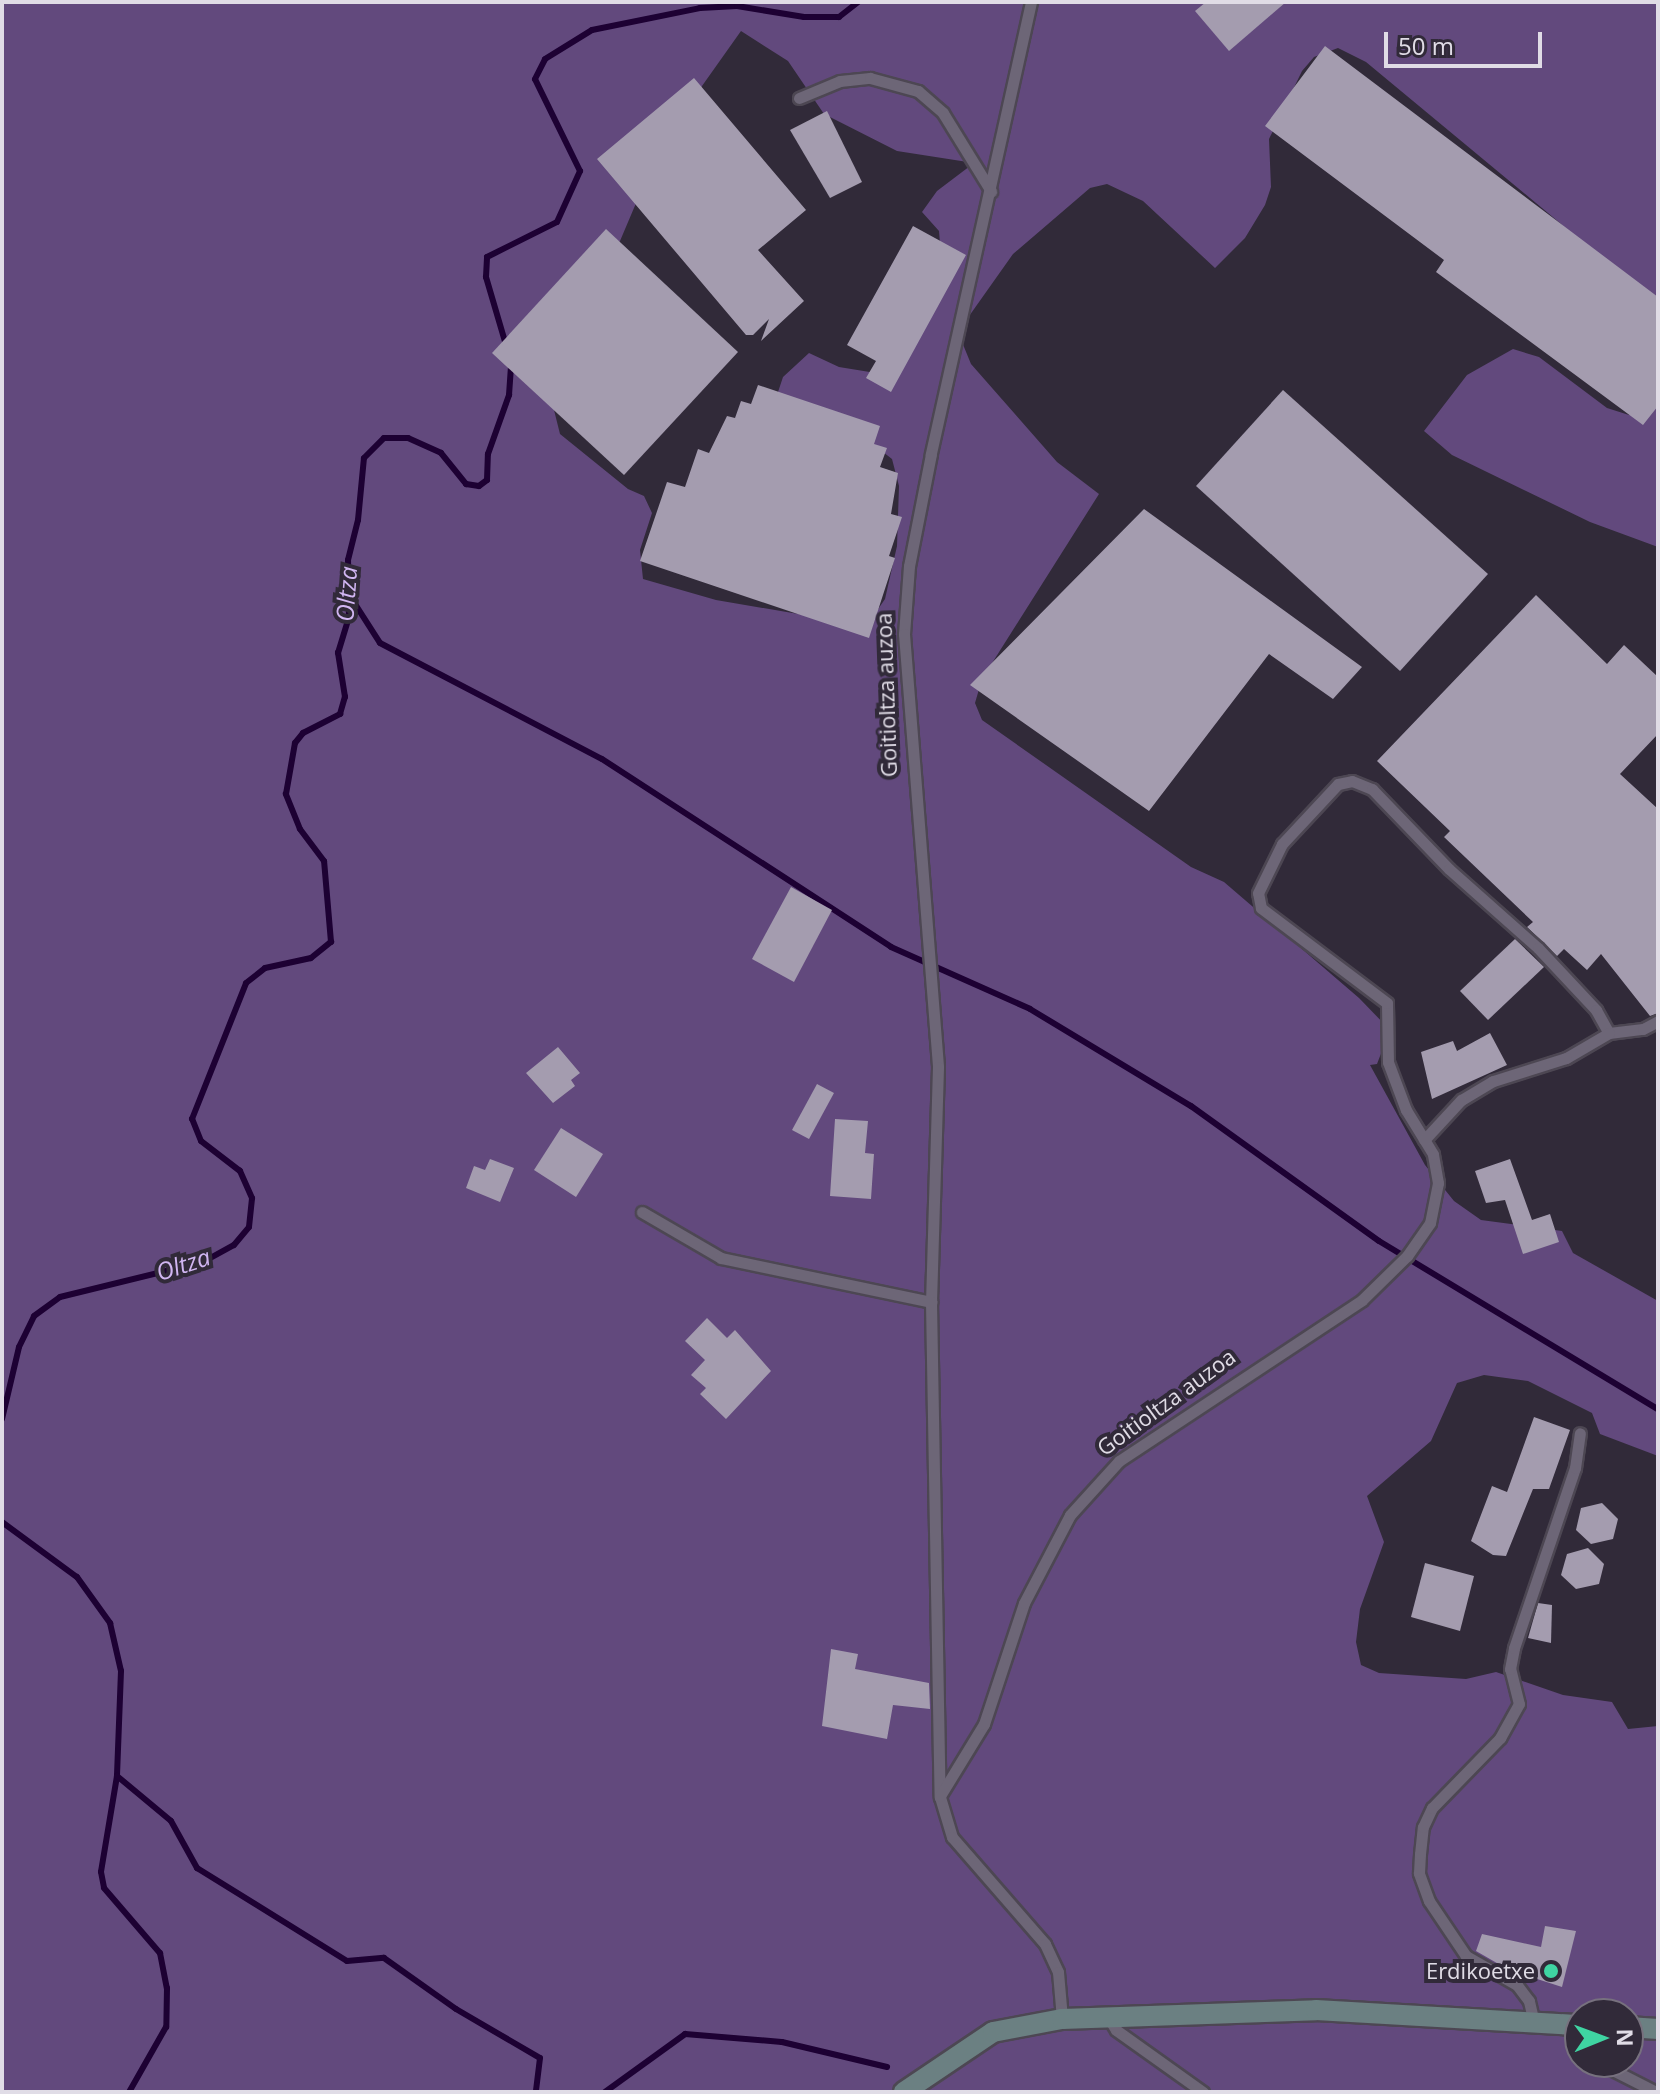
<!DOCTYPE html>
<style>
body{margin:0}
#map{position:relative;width:1660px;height:2094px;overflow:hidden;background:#312a39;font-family:"Open Sans",sans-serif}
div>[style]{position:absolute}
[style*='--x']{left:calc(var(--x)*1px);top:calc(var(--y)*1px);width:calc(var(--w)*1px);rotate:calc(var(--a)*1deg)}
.green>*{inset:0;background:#62497d}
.stream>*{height:6px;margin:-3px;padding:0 3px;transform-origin:3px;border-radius:3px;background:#1d0133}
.building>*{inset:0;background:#a49caf}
.roads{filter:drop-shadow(2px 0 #4d4753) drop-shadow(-2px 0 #4d4753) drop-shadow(0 2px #4d4753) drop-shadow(0 -2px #4d4753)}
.lane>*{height:11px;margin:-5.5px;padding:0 5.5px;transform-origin:5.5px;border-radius:5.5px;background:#6d6677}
.secondary>*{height:20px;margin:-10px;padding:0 10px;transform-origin:10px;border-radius:10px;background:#6b8082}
.dots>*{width:22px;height:22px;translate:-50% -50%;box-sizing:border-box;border:4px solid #312a39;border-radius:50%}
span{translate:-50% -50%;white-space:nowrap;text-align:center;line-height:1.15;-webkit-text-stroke:8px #312a39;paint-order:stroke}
.street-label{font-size:22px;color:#e0dce6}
.poi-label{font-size:22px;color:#e0dce6}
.right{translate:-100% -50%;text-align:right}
.water-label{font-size:24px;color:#d1b6f2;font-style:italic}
.frame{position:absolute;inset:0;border:4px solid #e0dce6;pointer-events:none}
.north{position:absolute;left:1564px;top:1998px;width:80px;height:80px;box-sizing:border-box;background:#312a39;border:2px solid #77717e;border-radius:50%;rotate:89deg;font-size:22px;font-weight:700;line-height:32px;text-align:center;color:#e0dce6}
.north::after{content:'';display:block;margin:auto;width:28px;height:36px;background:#3fd4a2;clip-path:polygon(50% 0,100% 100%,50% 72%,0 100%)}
.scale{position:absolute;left:1384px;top:32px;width:158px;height:36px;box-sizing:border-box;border:4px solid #e0dce6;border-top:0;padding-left:10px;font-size:24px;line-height:28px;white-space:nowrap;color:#e0dce6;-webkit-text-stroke:6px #312a39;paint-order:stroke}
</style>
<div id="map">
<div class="green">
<i style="clip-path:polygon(evenodd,2px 2px,1658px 2px,1658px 318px,1560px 223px,1366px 62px,1338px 48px,1314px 57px,1302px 71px,1269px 139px,1271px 187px,1265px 205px,1245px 238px,1215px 268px,1143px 201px,1107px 184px,1090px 188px,1013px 254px,967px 319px,962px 342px,971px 364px,1057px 462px,1099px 494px,982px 679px,975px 703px,982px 720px,1191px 867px,1224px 882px,1359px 998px,1390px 1030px,1377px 1064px,1370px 1065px,1425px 1165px,1454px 1201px,1481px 1220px,1562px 1231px,1573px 1253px,1658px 1301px,1658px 1456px,1600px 1434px,1592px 1413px,1528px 1381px,1484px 1375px,1457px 1383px,1431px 1441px,1367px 1496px,1384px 1542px,1360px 1609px,1356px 1642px,1361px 1665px,1379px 1673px,1466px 1679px,1496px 1672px,1563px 1695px,1612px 1702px,1628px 1729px,1658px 1726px,1658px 2092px,2px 2092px,2px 2px,741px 31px,788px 61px,824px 114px,897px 151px,974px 163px,937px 191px,922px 212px,939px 231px,941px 256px,882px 374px,839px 367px,809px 353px,783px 377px,776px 398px,852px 428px,892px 459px,899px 486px,897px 546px,885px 599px,872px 618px,839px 621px,716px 600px,643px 579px,640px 550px,652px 513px,644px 496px,628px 489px,560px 434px,544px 370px,588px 282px,620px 241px,656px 156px,693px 117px,702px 86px,741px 31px,2px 2px,1580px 2014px,1628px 2014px,1628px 2062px,1580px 2062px,1580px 2014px)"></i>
<i style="clip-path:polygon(1513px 349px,1539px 357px,1607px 408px,1629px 415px,1658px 407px,1658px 547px,1590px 522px,1452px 455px,1424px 431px,1467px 375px)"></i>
</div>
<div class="stream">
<i style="--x:506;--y:345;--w:71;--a:-106.4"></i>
<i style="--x:486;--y:277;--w:20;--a:-87"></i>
<i style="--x:487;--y:257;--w:78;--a:-26.6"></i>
<i style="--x:557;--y:222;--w:56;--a:-65.7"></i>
<i style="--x:580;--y:171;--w:102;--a:-116.1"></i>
<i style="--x:535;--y:79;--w:22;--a:-63"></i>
<i style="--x:545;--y:59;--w:55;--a:-31.7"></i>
<i style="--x:592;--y:30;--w:110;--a:-11.5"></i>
<i style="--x:700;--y:8;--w:37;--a:-3"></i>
<i style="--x:737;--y:6;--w:68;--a:9.3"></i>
<i style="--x:804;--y:17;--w:35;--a:0"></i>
<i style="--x:839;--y:17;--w:24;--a:-38"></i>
<i style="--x:348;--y:593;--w:59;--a:57.4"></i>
<i style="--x:380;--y:643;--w:250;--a:27.6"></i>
<i style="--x:602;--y:759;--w:345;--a:33"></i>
<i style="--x:891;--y:947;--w:152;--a:24"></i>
<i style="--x:1030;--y:1009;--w:188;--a:31.1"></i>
<i style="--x:1191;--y:1106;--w:231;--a:35.7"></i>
<i style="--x:1379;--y:1241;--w:326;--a:31.1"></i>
<i style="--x:2;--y:1419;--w:74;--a:-76.7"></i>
<i style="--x:19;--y:1347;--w:34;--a:-64"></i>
<i style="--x:34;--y:1316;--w:32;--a:-36"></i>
<i style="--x:60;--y:1297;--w:147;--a:-13.8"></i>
<i style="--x:203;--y:1262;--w:35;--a:-29"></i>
<i style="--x:234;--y:1245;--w:23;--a:-50"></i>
<i style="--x:249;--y:1227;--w:29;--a:-84"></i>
<i style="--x:252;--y:1198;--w:30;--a:-114"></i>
<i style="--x:240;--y:1171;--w:49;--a:-142.4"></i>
<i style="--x:201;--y:1141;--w:24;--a:-112"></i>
<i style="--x:192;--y:1119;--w:146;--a:-68.3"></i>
<i style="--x:246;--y:983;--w:24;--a:-38"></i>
<i style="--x:265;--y:968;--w:47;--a:-12.3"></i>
<i style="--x:311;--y:958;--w:26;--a:-39"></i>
<i style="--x:331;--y:942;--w:81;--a:-94.9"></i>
<i style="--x:324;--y:861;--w:40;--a:-127"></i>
<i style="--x:300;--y:829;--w:38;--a:-112"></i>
<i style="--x:286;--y:794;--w:52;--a:-80"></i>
<i style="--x:295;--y:743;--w:13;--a:-51"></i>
<i style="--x:303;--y:733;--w:42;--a:-27.2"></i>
<i style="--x:340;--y:714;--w:18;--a:-74"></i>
<i style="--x:345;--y:697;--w:45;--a:-99"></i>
<i style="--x:338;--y:653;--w:39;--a:-73"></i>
<i style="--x:349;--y:616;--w:56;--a:-91"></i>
<i style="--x:348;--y:560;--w:41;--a:-76"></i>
<i style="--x:358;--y:520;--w:62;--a:-84.5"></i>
<i style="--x:364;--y:458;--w:28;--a:-45"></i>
<i style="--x:384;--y:438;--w:24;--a:0"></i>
<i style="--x:408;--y:438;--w:36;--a:24"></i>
<i style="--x:441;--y:453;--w:40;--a:51"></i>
<i style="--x:466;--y:484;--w:13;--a:9"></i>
<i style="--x:479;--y:486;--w:10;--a:-37"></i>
<i style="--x:487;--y:480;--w:26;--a:-88"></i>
<i style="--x:488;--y:454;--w:63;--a:-70.4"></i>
<i style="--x:509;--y:395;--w:32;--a:-86"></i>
<i style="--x:2;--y:1522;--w:93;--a:36.3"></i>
<i style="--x:77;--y:1577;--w:57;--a:54.3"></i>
<i style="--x:110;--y:1623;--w:49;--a:77.1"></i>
<i style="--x:121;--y:1671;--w:105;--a:92.2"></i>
<i style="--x:117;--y:1776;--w:97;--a:99.5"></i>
<i style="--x:101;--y:1872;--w:16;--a:79"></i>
<i style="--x:104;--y:1888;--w:86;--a:49.3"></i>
<i style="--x:160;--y:1953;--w:36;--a:79"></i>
<i style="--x:167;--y:1988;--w:39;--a:91"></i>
<i style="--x:166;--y:2027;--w:75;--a:119.6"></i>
<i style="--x:117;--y:1776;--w:70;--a:39.8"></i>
<i style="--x:171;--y:1821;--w:54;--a:61"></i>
<i style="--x:197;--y:1868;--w:176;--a:31.8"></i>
<i style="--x:347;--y:1961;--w:37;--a:-5"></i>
<i style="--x:384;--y:1958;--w:88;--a:35.3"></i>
<i style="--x:456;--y:2009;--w:97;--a:30.3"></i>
<i style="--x:540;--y:2058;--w:34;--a:97"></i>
<i style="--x:605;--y:2092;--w:99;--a:-35.9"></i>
<i style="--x:685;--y:2034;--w:97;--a:4.7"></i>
<i style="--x:782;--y:2042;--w:108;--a:13.4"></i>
</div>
<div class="building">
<i style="clip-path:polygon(1206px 2px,1286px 2px,1229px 51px,1195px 11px)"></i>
<i style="clip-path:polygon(1325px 46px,1658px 297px,1658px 406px,1643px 425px,1436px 272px,1444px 260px,1265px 126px)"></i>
<i style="clip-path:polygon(694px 78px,806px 210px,758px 250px,804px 301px,761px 341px,769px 319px,753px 335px,746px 335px,597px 159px)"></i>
<i style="clip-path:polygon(827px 111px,862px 182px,830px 198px,790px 130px)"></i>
<i style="clip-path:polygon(913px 226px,966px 255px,891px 392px,866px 378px,876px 361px,847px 345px)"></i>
<i style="clip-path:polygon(606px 229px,738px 352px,624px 475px,492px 353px)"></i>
<i style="clip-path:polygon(758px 385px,880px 426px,874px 444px,887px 448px,880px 467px,898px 473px,891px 514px,902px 517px,889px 556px,895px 558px,869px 638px,640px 561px,667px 482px,685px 487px,698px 449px,709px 453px,727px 416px,735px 418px,741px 401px,751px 404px)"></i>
<i style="clip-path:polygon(1283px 390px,1488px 574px,1400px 671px,1196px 486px)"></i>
<i style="clip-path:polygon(1144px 509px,1362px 667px,1333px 699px,1269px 654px,1149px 811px,970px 685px)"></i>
<i style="clip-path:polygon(1536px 595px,1607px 664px,1624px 645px,1658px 677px,1658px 734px,1620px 774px,1658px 809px,1658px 1013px,1650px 1016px,1601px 954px,1587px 970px,1564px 949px,1557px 956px,1527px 927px,1533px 922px,1444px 837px,1450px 831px,1377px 761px)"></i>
<i style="clip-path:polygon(791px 887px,832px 910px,794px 982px,752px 959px)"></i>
<i style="clip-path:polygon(1515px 939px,1544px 967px,1488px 1020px,1460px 991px)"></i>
<i style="clip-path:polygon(1490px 1033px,1507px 1065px,1432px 1099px,1421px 1052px,1453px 1041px,1457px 1051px)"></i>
<i style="clip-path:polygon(558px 1047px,580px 1073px,571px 1080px,575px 1086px,553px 1103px,526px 1073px)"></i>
<i style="clip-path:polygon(817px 1084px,834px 1093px,809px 1139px,792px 1130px)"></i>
<i style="clip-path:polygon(835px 1119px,868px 1121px,865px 1153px,874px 1154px,871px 1199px,830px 1196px)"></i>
<i style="clip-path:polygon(561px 1128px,603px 1154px,576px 1197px,534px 1170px)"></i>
<i style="clip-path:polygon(490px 1159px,514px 1168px,500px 1202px,466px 1188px,474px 1166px,485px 1170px)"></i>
<i style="clip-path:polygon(1510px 1159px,1532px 1220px,1550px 1214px,1559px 1242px,1523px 1254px,1505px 1200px,1486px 1203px,1475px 1171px)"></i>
<i style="clip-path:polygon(707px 1318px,727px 1338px,735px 1330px,771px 1371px,726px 1419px,700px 1394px,706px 1388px,691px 1375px,705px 1360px,685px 1341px)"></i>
<i style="clip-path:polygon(1534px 1417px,1570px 1430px,1549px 1489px,1533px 1489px,1506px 1556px,1493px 1555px,1471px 1541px,1492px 1486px,1507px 1492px)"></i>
<i style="clip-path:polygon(1602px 1503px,1618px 1519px,1613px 1539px,1591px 1544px,1576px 1530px,1581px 1508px)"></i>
<i style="clip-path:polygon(1588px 1548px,1604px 1564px,1599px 1584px,1576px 1589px,1561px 1575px,1567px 1554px)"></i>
<i style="clip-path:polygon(1425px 1563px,1474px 1576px,1460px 1631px,1411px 1617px)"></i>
<i style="clip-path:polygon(1538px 1603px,1552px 1605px,1551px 1643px,1528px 1638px)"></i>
<i style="clip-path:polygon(831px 1649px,858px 1654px,855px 1669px,929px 1683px,930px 1709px,893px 1705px,887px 1739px,822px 1726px)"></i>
<i style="clip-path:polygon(1545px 1926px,1576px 1931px,1562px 1987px,1509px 1970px,1476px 1951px,1482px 1934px,1541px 1947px)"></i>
</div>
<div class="roads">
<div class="lane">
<i style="--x:1031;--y:2;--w:463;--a:102.5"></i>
<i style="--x:931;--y:454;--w:114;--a:101.1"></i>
<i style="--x:909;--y:566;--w:68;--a:94.2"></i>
<i style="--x:904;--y:634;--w:434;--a:85.5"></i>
<i style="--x:938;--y:1067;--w:235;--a:91.7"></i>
<i style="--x:931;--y:1302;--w:495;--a:89"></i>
<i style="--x:940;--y:1797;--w:42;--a:73.3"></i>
<i style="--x:952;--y:1837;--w:142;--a:49"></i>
<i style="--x:1045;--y:1944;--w:31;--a:65"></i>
<i style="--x:1058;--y:1972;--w:47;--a:85.1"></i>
<i style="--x:799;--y:98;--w:44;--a:-22.5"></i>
<i style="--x:840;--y:81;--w:30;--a:-6"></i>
<i style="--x:870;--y:78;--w:50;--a:15.2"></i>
<i style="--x:918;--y:91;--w:33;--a:41"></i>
<i style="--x:943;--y:113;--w:92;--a:58.4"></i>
<i style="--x:1609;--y:1033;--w:34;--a:-7"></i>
<i style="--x:1643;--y:1029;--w:17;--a:-28"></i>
<i style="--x:642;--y:1212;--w:91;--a:30.2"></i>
<i style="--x:721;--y:1258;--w:215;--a:11.8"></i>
<i style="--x:940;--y:1796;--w:84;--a:-58.6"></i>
<i style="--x:984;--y:1724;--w:127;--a:-71.7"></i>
<i style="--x:1024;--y:1603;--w:99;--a:-62.4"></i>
<i style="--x:1070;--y:1515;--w:73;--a:-47.8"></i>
<i style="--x:1119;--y:1461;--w:291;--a:-33.5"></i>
<i style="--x:1362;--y:1300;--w:63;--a:-44.4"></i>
<i style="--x:1407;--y:1256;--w:40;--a:-55.1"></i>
<i style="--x:1430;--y:1223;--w:41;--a:-78.7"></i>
<i style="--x:1438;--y:1183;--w:29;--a:-100"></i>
<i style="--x:1433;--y:1154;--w:52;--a:-121.5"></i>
<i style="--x:1406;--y:1110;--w:51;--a:-110.6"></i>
<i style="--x:1388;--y:1062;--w:59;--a:-91"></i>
<i style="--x:1387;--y:1003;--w:158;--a:-143"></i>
<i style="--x:1261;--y:908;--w:15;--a:-101"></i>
<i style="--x:1258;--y:893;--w:55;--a:-63.9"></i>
<i style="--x:1282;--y:844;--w:82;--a:-47"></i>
<i style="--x:1338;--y:784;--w:14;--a:-12"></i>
<i style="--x:1352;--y:781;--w:22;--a:22"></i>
<i style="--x:1372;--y:789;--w:111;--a:46.1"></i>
<i style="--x:1449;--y:869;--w:119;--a:41.6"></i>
<i style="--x:1538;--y:948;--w:85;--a:46.9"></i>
<i style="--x:1596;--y:1010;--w:26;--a:61"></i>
<i style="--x:1609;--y:1033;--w:50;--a:149.8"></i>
<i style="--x:1566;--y:1058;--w:77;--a:162.5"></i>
<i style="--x:1493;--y:1081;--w:37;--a:149"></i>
<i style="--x:1461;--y:1100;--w:54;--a:132.8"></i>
<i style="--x:1108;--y:2017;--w:15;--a:58"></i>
<i style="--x:1116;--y:2030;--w:107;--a:35.5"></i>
<i style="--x:1534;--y:2023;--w:23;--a:-103"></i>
<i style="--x:1529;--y:2001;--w:20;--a:-127"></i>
<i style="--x:1517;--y:1985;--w:59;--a:-150.4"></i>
<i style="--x:1466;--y:1956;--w:66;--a:-123.9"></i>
<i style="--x:1429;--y:1901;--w:30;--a:-110"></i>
<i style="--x:1419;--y:1873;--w:19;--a:-87"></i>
<i style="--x:1420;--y:1854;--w:27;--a:-84"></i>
<i style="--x:1423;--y:1827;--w:21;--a:-65"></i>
<i style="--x:1432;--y:1808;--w:98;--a:-45.8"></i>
<i style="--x:1500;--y:1738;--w:39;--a:-61"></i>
<i style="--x:1519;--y:1704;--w:36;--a:-104"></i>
<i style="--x:1510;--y:1669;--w:21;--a:-79"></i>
<i style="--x:1514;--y:1648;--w:190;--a:-71.3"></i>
<i style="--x:1575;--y:1468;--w:35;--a:-82"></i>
<i style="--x:1567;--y:2025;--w:28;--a:63"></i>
<i style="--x:1597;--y:2062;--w:66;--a:27"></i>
</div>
<div class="secondary">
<i style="--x:1628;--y:2027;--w:30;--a:4"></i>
<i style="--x:904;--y:2092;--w:107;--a:-34"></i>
<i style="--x:993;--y:2032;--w:70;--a:-10.7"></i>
<i style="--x:1062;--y:2019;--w:254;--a:-2"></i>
<i style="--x:1316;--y:2010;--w:264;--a:3.3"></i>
</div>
</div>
<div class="dots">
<i style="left:1551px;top:1971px;background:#3fd4a2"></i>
</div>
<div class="street-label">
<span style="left:886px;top:695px;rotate:-92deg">Goitioltza auzoa</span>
<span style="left:1166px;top:1402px;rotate:-36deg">Goitioltza auzoa</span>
</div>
<div class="poi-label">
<span class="right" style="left:1535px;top:1971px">Erdikoetxe</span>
</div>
<div class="water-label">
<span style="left:346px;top:594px;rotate:-86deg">Oltza</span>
<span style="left:183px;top:1264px;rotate:-18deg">Oltza</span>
</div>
<div class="frame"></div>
<div class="north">N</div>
<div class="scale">50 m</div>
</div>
